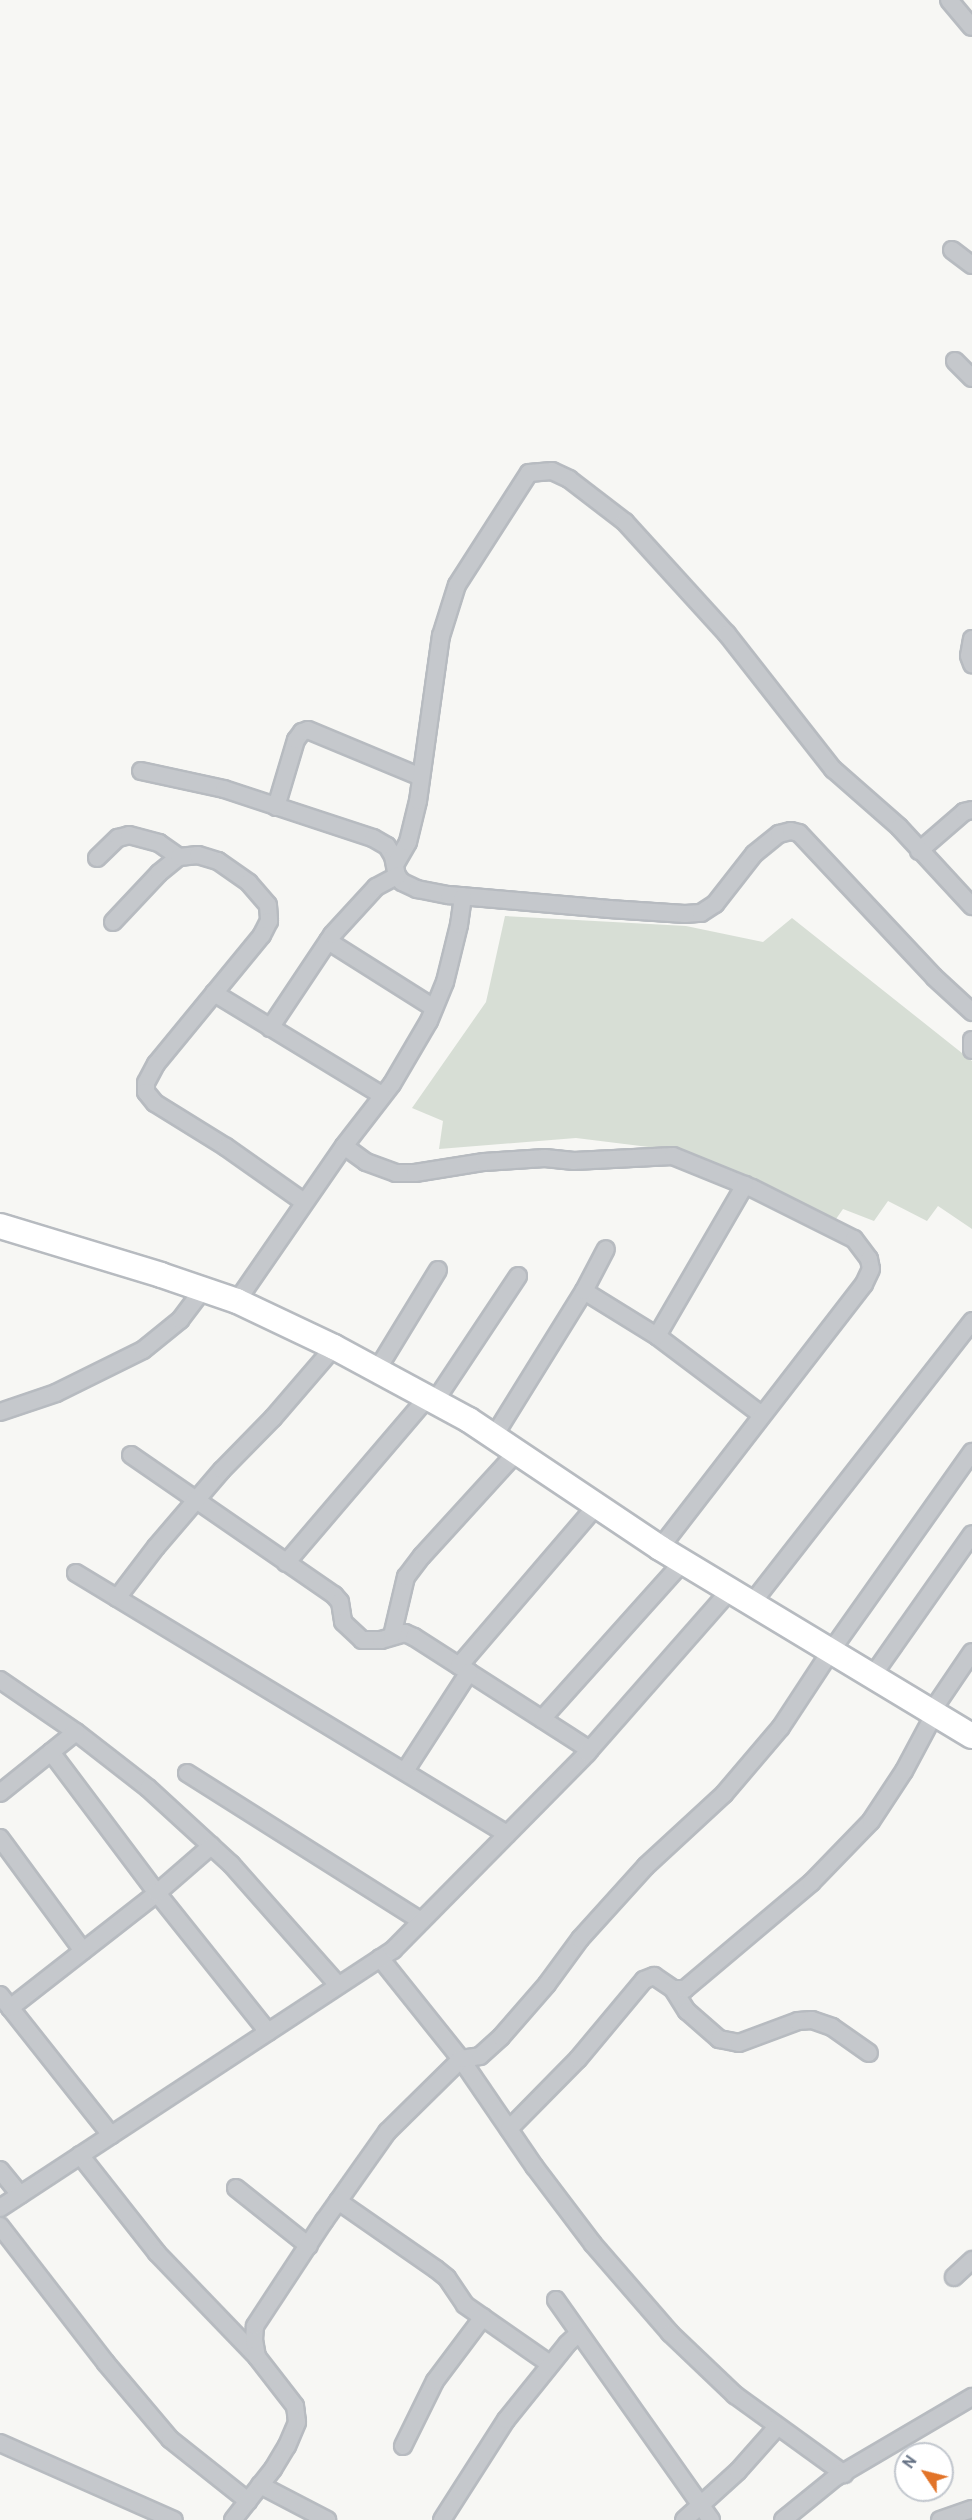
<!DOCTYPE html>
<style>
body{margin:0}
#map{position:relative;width:972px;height:2520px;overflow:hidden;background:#f7f7f4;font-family:Overpass,sans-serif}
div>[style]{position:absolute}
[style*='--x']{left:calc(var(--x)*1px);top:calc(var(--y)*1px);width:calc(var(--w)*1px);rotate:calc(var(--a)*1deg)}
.green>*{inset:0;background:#d7ded5}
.roads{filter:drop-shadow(2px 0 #b7bbc0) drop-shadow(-2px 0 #b7bbc0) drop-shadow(0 2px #b7bbc0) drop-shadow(0 -2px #b7bbc0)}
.street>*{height:16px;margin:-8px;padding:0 8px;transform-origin:8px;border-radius:8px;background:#c5c8cc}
.secondary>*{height:24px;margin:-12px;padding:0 12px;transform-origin:12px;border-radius:12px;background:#fff}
span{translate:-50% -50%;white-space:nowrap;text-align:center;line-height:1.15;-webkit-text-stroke:6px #fff;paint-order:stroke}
.north{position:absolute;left:894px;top:2442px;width:60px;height:60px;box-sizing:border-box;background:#fff;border:2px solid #c2c7ce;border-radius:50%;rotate:305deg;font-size:16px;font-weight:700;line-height:24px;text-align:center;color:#667285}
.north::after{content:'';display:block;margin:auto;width:21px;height:27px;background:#e27429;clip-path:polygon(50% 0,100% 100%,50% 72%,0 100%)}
</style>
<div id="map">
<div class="green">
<i style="clip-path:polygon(505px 916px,686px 926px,763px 942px,792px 918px,972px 1061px,972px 1229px,938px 1206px,927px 1221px,888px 1201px,874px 1221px,843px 1209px,836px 1219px,673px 1150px,576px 1138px,439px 1149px,443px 1121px,412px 1108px,486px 1002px)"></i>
</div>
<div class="roads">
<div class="street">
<i style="--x:949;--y:0;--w:35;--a:50"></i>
<i style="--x:952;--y:250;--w:25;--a:37"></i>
<i style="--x:955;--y:361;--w:24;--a:45"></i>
<i style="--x:972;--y:639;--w:17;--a:100"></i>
<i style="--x:969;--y:656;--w:9;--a:69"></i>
<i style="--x:141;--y:771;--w:85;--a:12.2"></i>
<i style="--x:224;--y:789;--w:157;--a:18.2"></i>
<i style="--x:373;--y:838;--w:16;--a:30"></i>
<i style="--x:387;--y:846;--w:12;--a:59"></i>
<i style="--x:393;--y:856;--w:20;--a:79"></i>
<i style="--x:397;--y:876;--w:8;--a:50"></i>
<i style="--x:402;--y:882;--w:17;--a:25"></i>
<i style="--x:417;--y:889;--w:33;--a:11"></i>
<i style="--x:449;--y:895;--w:161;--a:5"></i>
<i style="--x:609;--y:909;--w:76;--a:3.8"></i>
<i style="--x:685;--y:914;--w:16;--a:-4"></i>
<i style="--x:701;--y:913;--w:17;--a:-33"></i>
<i style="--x:715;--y:904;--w:63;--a:-52"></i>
<i style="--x:754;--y:854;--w:32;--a:-39"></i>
<i style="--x:779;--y:834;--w:12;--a:-14"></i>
<i style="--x:791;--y:831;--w:8;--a:14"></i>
<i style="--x:799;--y:833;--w:197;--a:46.8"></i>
<i style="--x:934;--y:977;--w:52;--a:42.6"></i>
<i style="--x:276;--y:807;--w:70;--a:-73.4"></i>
<i style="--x:296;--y:740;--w:10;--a:-53"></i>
<i style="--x:302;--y:732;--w:6;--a:-18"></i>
<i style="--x:308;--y:730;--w:122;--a:22.6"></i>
<i style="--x:919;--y:851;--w:60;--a:-40.9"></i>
<i style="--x:964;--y:812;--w:8;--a:-14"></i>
<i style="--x:97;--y:858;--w:29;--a:-44"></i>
<i style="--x:118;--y:838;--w:11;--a:-15"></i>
<i style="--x:129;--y:835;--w:31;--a:15"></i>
<i style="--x:159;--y:843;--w:24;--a:35"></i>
<i style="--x:396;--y:863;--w:24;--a:-60"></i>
<i style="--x:408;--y:842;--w:42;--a:-76.3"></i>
<i style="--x:418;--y:801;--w:167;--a:-82.1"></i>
<i style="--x:441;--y:636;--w:53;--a:-72.6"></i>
<i style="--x:457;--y:585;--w:133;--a:-57.3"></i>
<i style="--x:529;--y:473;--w:23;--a:-5"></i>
<i style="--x:552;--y:471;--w:19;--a:25"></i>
<i style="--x:569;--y:479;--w:71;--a:37.5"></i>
<i style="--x:625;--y:522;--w:151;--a:47.7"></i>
<i style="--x:727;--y:634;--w:172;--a:51.9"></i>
<i style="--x:833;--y:769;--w:88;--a:41.3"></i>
<i style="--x:899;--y:827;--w:108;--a:47.3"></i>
<i style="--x:113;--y:922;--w:67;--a:-46.8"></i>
<i style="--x:159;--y:873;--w:26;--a:-39"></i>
<i style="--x:179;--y:857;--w:19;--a:-6"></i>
<i style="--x:198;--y:855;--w:21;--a:17"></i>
<i style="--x:218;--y:861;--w:38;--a:35"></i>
<i style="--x:249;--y:883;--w:29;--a:49"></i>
<i style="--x:268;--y:905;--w:16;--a:86"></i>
<i style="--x:269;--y:921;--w:16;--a:117"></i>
<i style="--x:262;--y:935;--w:167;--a:129.4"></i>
<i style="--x:156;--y:1064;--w:21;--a:118"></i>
<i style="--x:146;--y:1083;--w:9;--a:90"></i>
<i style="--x:146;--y:1092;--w:14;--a:51"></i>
<i style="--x:155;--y:1103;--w:84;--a:31.8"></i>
<i style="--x:226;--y:1147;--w:95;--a:35.2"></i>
<i style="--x:328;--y:941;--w:125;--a:32.3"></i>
<i style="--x:214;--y:993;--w:197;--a:31.3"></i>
<i style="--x:270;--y:1028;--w:112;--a:-56.3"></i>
<i style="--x:332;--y:935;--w:65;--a:-47.5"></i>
<i style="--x:376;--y:887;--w:24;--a:-28"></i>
<i style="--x:972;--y:1040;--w:10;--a:90"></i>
<i style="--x:344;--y:1146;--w:78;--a:-52.3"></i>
<i style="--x:392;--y:1084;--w:73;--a:-59.6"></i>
<i style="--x:429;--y:1021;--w:42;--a:-67.7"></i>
<i style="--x:445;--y:982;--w:59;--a:-76.2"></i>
<i style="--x:459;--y:925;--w:29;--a:-82"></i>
<i style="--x:584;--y:1291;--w:86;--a:31.7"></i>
<i style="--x:657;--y:1336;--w:131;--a:37"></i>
<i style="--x:237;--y:1301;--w:188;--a:-55.4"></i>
<i style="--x:344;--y:1146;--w:27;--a:36"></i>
<i style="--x:366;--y:1162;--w:32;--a:20"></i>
<i style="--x:396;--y:1173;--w:19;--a:0"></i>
<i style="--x:415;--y:1173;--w:70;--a:-9.1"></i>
<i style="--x:484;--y:1162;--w:61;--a:-3.8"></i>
<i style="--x:545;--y:1158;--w:29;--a:6"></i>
<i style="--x:574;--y:1161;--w:99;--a:-2.9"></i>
<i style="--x:673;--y:1156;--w:85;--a:22.1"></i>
<i style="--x:752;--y:1188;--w:114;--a:26.6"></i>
<i style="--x:854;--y:1239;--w:25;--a:53"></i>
<i style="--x:869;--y:1259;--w:10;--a:79"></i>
<i style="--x:871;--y:1269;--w:17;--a:115"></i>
<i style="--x:864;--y:1284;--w:334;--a:127.7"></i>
<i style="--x:657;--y:1336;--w:175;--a:-59.8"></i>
<i style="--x:377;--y:1370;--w:117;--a:-58.6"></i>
<i style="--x:435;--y:1401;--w:150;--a:-56.4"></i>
<i style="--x:0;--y:1412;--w:59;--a:-18.7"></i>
<i style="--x:56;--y:1393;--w:97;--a:-26.3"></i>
<i style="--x:143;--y:1350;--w:48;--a:-39"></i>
<i style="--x:180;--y:1320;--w:39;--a:-53"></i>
<i style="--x:494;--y:1436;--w:171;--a:-58.2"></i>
<i style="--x:584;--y:1291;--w:47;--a:-62.4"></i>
<i style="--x:131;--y:1455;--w:247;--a:34.6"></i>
<i style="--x:334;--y:1595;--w:9;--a:49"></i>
<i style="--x:340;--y:1602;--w:20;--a:81"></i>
<i style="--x:343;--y:1622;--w:26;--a:43"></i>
<i style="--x:362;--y:1640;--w:19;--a:0"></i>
<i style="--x:381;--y:1640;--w:25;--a:-16"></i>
<i style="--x:405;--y:1633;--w:10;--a:24"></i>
<i style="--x:414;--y:1637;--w:209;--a:32.7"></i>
<i style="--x:286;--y:1563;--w:218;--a:-49.5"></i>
<i style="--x:76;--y:1573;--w:504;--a:31.2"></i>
<i style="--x:117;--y:1598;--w:64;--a:-52.6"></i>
<i style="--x:156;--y:1547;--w:101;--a:-49.4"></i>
<i style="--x:222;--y:1470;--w:73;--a:-45.6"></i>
<i style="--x:273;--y:1418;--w:94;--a:-49.3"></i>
<i style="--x:752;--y:1603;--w:358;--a:-52"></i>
<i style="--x:392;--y:1636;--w:61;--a:-76.7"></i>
<i style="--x:406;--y:1577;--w:26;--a:-53"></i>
<i style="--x:422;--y:1556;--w:142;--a:-47.6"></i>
<i style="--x:459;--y:1666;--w:212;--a:-49.4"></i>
<i style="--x:873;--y:1675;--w:172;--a:-54.9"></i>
<i style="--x:0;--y:1680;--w:92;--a:34.4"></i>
<i style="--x:76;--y:1732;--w:91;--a:37.9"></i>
<i style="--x:148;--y:1788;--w:113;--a:42.5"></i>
<i style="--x:231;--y:1864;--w:162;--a:48.5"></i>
<i style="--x:932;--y:1711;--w:71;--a:-55.9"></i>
<i style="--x:542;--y:1719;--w:211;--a:-48.1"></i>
<i style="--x:51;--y:1752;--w:176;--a:53.1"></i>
<i style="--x:157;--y:1893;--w:178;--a:51.4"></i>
<i style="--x:405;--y:1771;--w:118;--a:-57.1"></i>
<i style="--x:187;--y:1773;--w:277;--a:32.3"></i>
<i style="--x:0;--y:1793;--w:97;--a:-38.8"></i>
<i style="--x:0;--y:1838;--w:140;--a:53.7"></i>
<i style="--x:380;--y:1958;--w:129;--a:51.3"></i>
<i style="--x:461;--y:2059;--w:130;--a:55.7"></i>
<i style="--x:534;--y:2166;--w:98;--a:52.9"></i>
<i style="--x:593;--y:2244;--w:118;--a:49.1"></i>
<i style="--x:670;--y:2333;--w:90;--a:43.6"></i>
<i style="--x:735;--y:2395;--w:135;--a:35.9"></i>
<i style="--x:673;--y:1989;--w:26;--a:58"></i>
<i style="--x:687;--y:2011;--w:43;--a:41.2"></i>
<i style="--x:719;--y:2039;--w:20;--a:11"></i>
<i style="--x:739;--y:2043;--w:63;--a:-20.4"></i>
<i style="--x:798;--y:2021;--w:14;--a:-4"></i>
<i style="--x:812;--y:2020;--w:21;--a:19"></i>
<i style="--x:832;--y:2027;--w:45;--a:35.1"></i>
<i style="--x:0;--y:1995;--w:179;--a:51.6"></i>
<i style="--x:10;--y:2008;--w:187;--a:-38"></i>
<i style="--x:157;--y:1893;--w:72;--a:-41"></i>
<i style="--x:509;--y:2129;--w:98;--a:-45.4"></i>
<i style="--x:578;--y:2059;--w:103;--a:-50.1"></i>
<i style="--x:644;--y:1980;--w:11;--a:-22"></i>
<i style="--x:654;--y:1976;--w:23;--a:34"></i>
<i style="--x:673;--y:1989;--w:12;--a:0"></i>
<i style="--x:685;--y:1989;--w:165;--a:-40.1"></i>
<i style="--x:811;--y:1883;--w:86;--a:-45.9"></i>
<i style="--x:871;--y:1821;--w:60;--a:-56.6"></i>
<i style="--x:904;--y:1771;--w:66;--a:-61.9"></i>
<i style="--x:80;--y:2155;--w:125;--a:51.8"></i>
<i style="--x:157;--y:2253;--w:144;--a:46.1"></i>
<i style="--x:0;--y:2170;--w:32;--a:51"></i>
<i style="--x:236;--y:2188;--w:93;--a:38.5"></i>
<i style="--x:338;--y:2201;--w:119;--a:34.8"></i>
<i style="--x:436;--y:2269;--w:14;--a:39"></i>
<i style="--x:447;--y:2278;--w:32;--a:56"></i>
<i style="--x:465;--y:2305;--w:103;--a:34.8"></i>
<i style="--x:0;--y:2208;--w:470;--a:-33.3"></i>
<i style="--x:393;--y:1950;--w:276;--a:-45.4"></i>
<i style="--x:587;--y:1753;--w:217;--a:-48.7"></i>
<i style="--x:0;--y:2226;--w:172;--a:52.3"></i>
<i style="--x:105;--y:2362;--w:101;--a:49.8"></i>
<i style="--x:170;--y:2439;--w:100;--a:38.5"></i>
<i style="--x:954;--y:2277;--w:25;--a:-43"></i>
<i style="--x:556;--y:2300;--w:269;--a:54.8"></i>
<i style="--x:0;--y:2443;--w:190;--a:23.9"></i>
<i style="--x:403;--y:2446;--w:72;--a:-63.8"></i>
<i style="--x:435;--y:2381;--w:80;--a:-53.1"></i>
<i style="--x:260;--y:2485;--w:76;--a:27.6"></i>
<i style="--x:233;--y:2520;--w:65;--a:-51.9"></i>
<i style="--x:273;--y:2469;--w:27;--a:-59"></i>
<i style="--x:287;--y:2446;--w:26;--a:-67"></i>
<i style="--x:297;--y:2422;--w:16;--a:-97"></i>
<i style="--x:295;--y:2406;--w:62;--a:-127.8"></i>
<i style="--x:257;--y:2357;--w:17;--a:-100"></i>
<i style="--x:254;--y:2340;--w:14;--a:-86"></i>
<i style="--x:255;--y:2326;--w:126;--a:-56.7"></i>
<i style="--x:324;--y:2221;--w:109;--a:-54.7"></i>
<i style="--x:387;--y:2132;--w:104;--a:-44.6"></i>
<i style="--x:461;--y:2059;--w:19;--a:-9"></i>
<i style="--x:480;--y:2056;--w:28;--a:-42"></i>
<i style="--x:501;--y:2037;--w:70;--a:-49"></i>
<i style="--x:547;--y:1984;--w:56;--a:-53.7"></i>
<i style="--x:580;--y:1939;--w:98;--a:-47.9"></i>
<i style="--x:646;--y:1866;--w:106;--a:-42.7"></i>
<i style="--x:724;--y:1794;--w:88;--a:-49.6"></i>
<i style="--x:781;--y:1727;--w:91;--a:-56.7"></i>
<i style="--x:831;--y:1651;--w:244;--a:-54.7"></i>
<i style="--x:442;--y:2520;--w:119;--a:-57.4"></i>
<i style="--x:506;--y:2420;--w:97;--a:-51.2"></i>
<i style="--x:567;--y:2344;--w:16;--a:-43"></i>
<i style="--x:684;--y:2520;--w:73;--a:-42.2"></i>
<i style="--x:738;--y:2471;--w:59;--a:-48.4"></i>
<i style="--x:783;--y:2520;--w:68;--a:-39.1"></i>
<i style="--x:836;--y:2477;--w:158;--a:-30.5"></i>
<i style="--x:940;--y:2520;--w:34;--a:-19"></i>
</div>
<div class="secondary">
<i style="--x:0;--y:1226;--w:168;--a:16.9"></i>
<i style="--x:161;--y:1275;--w:80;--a:18.9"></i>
<i style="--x:237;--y:1301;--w:107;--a:25.4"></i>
<i style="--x:334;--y:1347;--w:153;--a:28.4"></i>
<i style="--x:469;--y:1420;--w:230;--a:33.8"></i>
<i style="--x:660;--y:1548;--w:364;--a:31.1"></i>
</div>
</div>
<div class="north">N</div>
</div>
